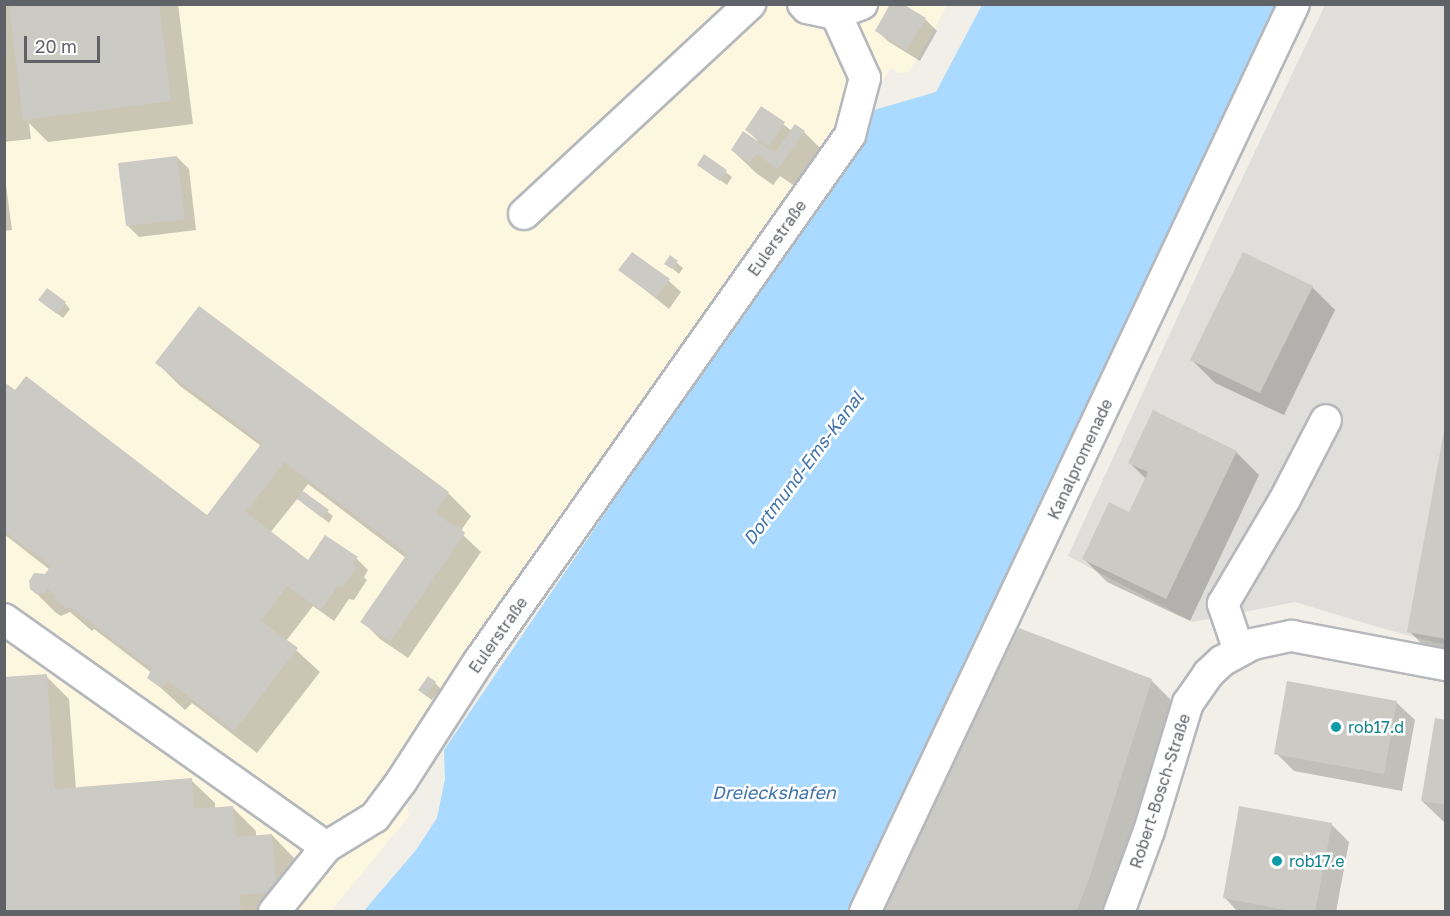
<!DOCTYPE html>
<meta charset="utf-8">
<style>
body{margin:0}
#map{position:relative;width:1450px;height:916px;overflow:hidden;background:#f1efe8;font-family:"Golos Text",sans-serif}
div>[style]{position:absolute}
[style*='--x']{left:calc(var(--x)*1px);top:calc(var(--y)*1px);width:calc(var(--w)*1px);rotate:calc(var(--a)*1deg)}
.commercial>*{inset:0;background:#fef7e0}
.industrial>*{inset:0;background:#e0deda}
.water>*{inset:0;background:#aadaff}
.shadow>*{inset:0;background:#0003}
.building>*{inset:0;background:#cccac5}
.roads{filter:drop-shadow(2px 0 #b5b8bc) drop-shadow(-2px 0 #b5b8bc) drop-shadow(0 2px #b5b8bc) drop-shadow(0 -2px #b5b8bc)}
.minor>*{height:30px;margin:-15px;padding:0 15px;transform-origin:15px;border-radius:15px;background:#fff}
.dots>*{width:16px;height:16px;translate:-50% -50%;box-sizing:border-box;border:3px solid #fff;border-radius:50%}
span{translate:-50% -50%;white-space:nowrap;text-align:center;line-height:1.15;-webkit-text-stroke:5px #fff;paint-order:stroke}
.street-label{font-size:16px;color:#5f6368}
.culture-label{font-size:16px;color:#0d838f}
.left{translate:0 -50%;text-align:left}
.water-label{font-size:18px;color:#4174aa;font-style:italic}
.frame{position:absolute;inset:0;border:6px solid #5f6368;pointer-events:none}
.scale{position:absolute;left:24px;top:36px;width:76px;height:27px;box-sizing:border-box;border:3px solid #5f6368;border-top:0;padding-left:8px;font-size:18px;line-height:21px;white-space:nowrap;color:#5f6368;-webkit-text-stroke:4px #fff;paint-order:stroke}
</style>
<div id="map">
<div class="commercial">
<i style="clip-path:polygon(5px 5px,947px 5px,920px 55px,908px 72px,898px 73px,891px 68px,484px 668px,406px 799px,409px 816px,331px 911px,5px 912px)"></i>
</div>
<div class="industrial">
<i style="clip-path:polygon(1325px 5px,1445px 5px,1445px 645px,1381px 628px,1295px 602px,1193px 622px,1068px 556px,1217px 231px)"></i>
</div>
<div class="water">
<i style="clip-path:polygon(982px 5px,1275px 5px,849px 911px,363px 912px,416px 850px,437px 818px,445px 779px,444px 750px,751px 299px,874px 110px,936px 92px)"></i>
</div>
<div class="shadow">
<i style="clip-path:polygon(4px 4px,178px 4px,193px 124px,48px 142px,29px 123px,31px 139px,4px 142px)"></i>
<i style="clip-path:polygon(925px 19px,937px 31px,920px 61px,889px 42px,877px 31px)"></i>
<i style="clip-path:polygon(762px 108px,792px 131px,804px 132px,827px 155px,802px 191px,780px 176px,773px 185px,756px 173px,732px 150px,758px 141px,747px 130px)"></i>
<i style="clip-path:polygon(705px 156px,732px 177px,727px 185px,699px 165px)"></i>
<i style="clip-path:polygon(177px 157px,189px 169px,196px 230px,139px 237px,127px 225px)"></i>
<i style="clip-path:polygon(4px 170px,12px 230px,4px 231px)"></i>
<i style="clip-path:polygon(670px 257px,683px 268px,679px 274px,666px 263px)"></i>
<i style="clip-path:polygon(620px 270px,669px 281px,681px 292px,669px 309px)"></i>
<i style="clip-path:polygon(1312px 287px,1335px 310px,1284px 415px,1215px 383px,1192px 360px)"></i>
<i style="clip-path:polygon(65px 303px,70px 309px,63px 318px,46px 305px)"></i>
<i style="clip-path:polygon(157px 363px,448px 493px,471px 516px,460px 532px,481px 552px,408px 658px,380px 639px,362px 621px,406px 558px,308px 484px,302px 492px,333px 516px,329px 523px,298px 498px,270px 533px,308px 562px,357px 559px,368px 570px,364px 577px,367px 580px,354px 600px,349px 599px,334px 621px,313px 606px,286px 641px,320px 672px,257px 753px,192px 703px,185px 710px,149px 677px,152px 673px,94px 629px,92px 631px,70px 612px,61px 616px,55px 612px,31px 588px,50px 570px,4px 534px,4px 384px,208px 517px,261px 446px,180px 386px)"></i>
<i style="clip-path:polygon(1446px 433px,1446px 648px,1421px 643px,1409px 631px)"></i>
<i style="clip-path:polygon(1236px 452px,1259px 475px,1190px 621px,1107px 582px,1084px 559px,1130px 514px,1146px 479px,1130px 463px)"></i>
<i style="clip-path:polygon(46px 676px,69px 699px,76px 789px,191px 780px,215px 803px,215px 809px,233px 808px,256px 831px,256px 837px,272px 835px,295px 859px,299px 912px,4px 912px)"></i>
<i style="clip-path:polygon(1151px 680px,1174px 703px,1108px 912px,882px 912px)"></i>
<i style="clip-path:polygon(435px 683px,441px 689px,432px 700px,425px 695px)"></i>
<i style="clip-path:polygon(1397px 703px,1415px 720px,1402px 791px,1294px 771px,1276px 753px)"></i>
<i style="clip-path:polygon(1446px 722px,1446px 824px,1422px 801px)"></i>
<i style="clip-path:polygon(1331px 824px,1349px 842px,1336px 912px,1238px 912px,1225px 898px)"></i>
</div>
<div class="building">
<i style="clip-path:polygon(890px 4px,903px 4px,926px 18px,907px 50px,875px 31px)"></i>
<i style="clip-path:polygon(9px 5px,159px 5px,171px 101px,23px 120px)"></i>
<i style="clip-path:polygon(761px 106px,785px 122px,769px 147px,745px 130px)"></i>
<i style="clip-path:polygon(795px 124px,805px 131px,778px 169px,756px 154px,750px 163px,731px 150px,743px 131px,775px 153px)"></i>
<i style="clip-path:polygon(704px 154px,727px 170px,720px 181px,697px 165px)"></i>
<i style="clip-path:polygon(177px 156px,185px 219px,126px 226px,118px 163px)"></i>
<i style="clip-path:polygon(632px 252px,670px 279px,656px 298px,618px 270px)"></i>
<i style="clip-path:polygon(1243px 252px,1313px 286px,1260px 393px,1190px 360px)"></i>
<i style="clip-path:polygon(670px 255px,678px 261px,672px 269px,664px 264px)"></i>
<i style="clip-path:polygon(47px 288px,66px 302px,57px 314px,38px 300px)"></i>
<i style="clip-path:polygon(199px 306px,449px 492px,436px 511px,437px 514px,457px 528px,458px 525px,465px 533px,390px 642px,360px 622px,407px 554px,284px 462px,246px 512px,308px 560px,325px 535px,358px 557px,353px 564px,357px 567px,342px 588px,338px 586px,321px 610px,287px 586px,261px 621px,298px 648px,234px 731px,168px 681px,161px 688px,147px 678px,152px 669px,70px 607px,67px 608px,54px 599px,55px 595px,47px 589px,45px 593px,36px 594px,30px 589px,29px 581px,34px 573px,45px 574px,51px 566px,4px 531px,4px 382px,15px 390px,26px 376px,207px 515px,262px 443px,155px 363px)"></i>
<i style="clip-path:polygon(1153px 410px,1237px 451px,1166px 599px,1082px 559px,1109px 502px,1129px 512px,1148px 472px,1128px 463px)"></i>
<i style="clip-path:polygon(1444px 431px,1446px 431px,1446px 639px,1407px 632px)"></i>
<i style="clip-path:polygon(303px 491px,329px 510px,322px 518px,297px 499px)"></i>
<i style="clip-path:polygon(1019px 628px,1152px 679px,1089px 879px,1076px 912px,880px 912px)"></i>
<i style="clip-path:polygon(47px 674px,55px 789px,192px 778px,194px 809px,233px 806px,236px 837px,272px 834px,277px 892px,240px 895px,241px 912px,4px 912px,4px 677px)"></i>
<i style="clip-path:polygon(428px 676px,436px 682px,426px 696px,418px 690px)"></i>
<i style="clip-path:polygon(1287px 681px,1397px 701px,1384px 774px,1274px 754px)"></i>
<i style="clip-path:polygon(1435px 718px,1446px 720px,1446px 805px,1421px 801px)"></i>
<i style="clip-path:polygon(1239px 806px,1332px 823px,1315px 912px,1295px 912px,1223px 898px)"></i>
</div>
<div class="roads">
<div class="minor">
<i style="--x:803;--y:4;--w:6;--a:45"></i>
<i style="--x:807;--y:8;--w:30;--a:12"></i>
<i style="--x:836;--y:14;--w:28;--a:-21"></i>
<i style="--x:524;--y:214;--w:309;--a:-42.9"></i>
<i style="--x:4;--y:619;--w:395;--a:35.3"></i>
<i style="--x:326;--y:847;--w:57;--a:-31.5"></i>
<i style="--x:375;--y:817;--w:44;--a:-53.4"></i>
<i style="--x:401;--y:782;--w:144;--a:-57.2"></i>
<i style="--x:479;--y:661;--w:644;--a:-54.8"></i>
<i style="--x:850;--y:135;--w:59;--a:-75.3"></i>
<i style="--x:865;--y:78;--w:70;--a:-114.4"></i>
<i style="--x:1239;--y:651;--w:50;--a:-108.8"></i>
<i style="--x:1223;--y:604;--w:120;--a:-59.4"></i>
<i style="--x:1284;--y:501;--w:91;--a:-62.6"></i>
<i style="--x:274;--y:912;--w:83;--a:-51.3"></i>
<i style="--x:865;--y:912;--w:1004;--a:-64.71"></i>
<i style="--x:1119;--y:912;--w:86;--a:-69.7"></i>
<i style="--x:1149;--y:831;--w:134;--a:-73.1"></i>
<i style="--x:1188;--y:703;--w:35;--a:-55"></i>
<i style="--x:1208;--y:674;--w:19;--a:-43"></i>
<i style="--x:1222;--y:661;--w:35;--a:-29"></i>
<i style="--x:1253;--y:644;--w:40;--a:-12"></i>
<i style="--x:1292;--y:636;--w:157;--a:10.7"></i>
</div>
</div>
<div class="dots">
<i style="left:1336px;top:727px;background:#0f9aa8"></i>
<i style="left:1277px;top:861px;background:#0f9aa8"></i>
</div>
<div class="street-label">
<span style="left:777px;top:238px;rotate:-55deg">Eulerstraße</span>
<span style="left:1080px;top:459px;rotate:-65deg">Kanalpromenade</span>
<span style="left:498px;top:635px;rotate:-55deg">Eulerstraße</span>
<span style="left:1160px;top:791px;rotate:-72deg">Robert-Bosch-Straße</span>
</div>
<div class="culture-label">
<span class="left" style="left:1348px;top:727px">rob17.d</span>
<span class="left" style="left:1289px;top:861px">rob17.e</span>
</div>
<div class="water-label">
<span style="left:803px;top:468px;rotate:-53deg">Dortmund-Ems-Kanal</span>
<span style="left:774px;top:792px">Dreieckshafen</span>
</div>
<div class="frame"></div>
<div class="scale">20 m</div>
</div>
